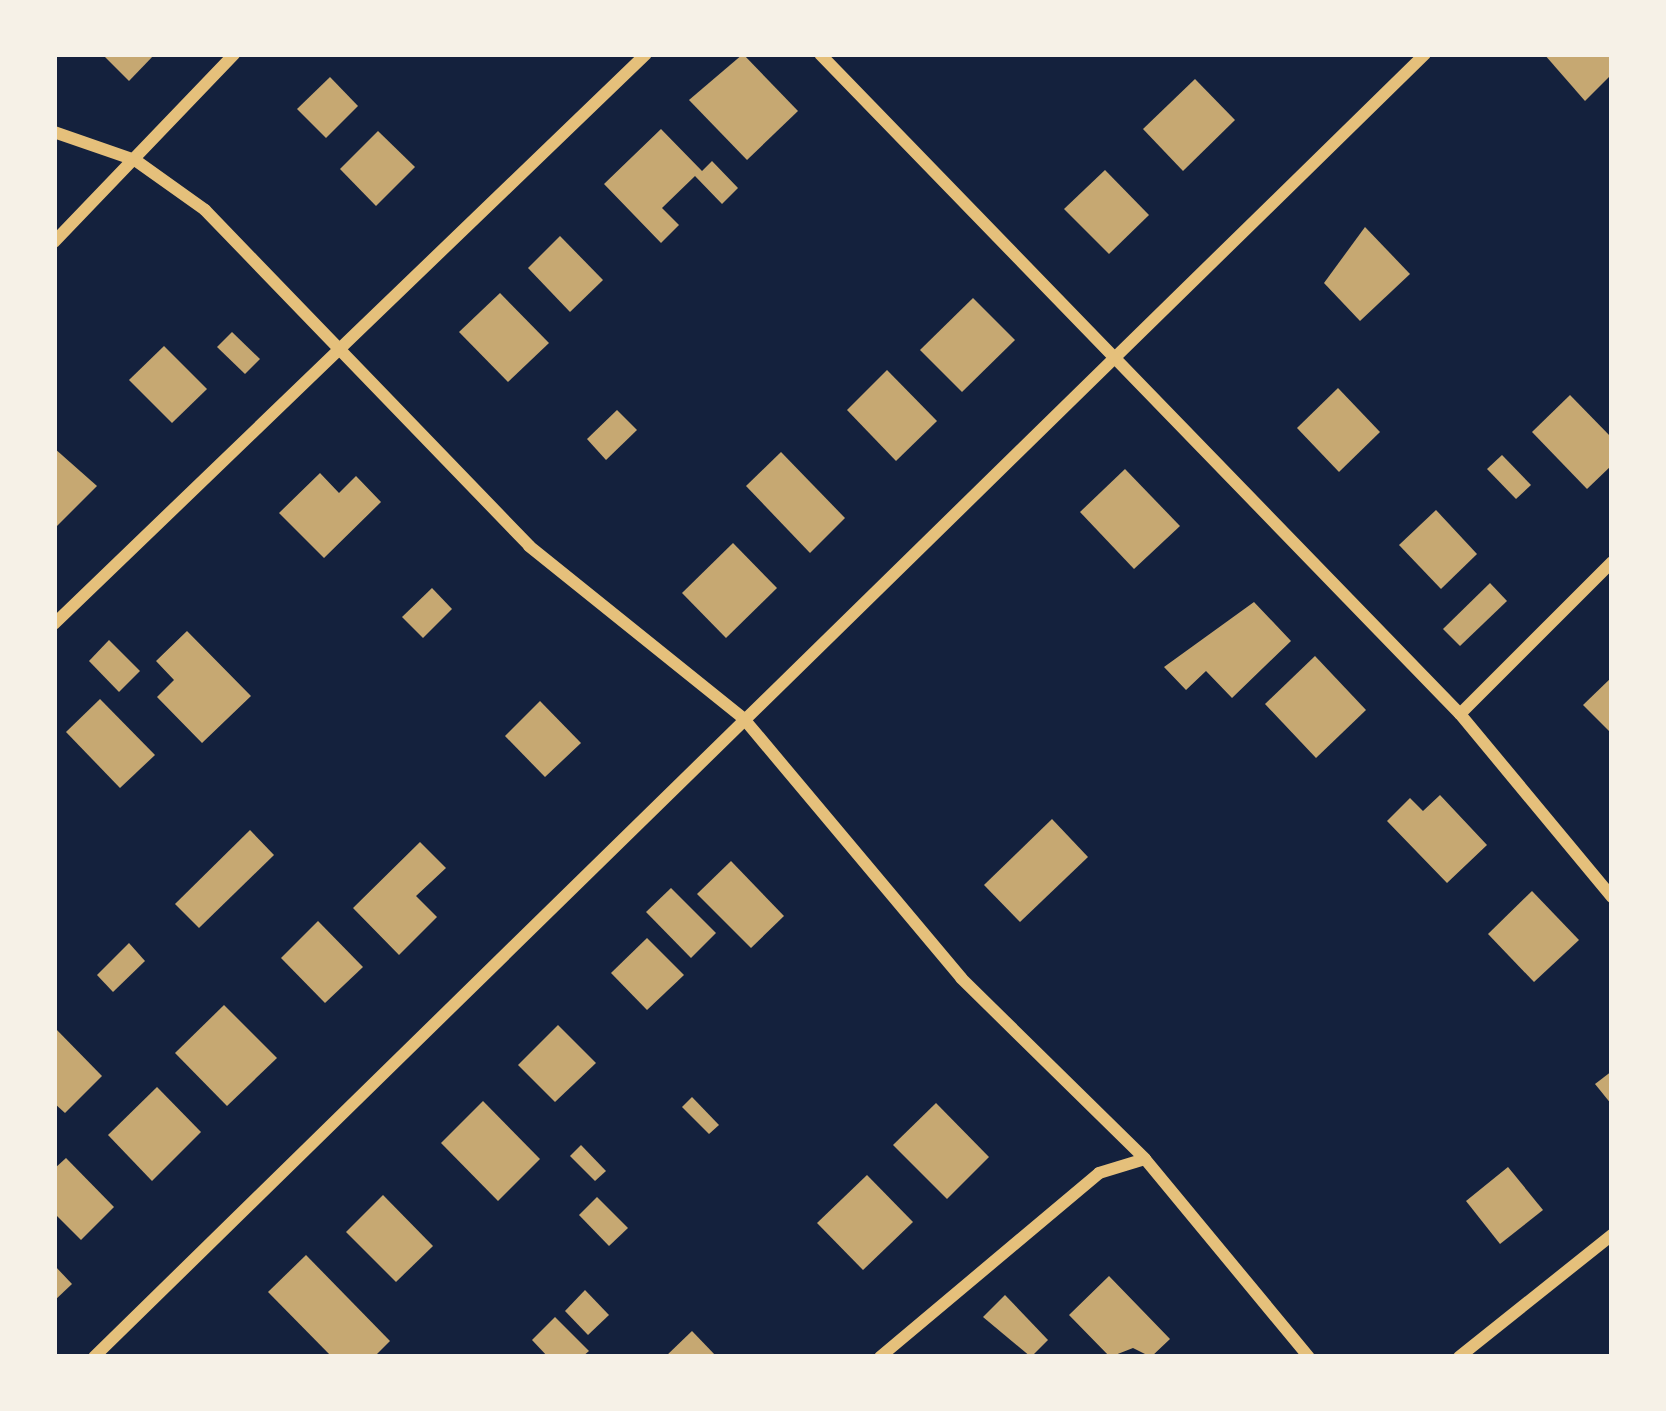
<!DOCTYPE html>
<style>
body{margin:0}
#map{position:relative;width:1666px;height:1411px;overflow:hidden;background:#14213d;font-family:Manrope,sans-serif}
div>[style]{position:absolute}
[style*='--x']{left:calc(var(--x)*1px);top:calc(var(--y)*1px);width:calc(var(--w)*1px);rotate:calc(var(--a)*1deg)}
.building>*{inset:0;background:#c6a872}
.minor>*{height:12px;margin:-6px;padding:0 6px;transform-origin:6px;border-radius:6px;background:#e5c07b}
span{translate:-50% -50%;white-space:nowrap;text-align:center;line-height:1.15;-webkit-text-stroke:9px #f6f1e7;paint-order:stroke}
.frame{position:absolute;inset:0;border:57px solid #f6f1e7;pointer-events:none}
</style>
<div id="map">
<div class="building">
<i style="clip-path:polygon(102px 54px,155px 54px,129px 81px)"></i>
<i style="clip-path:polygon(743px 54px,798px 111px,747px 160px,689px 100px)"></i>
<i style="clip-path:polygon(1544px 54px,1612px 54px,1612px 74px,1585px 101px)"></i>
<i style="clip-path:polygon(330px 77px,358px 106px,326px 138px,297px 109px)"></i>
<i style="clip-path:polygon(1195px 79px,1235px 120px,1183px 171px,1143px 129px)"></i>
<i style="clip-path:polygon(661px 129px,702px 171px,712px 161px,738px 188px,722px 204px,695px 176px,662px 208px,679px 225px,661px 243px,604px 184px)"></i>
<i style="clip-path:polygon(378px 131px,415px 167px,376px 206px,340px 169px)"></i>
<i style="clip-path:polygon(1105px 170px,1149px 215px,1109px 254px,1064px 209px)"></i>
<i style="clip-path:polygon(1365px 227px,1410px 274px,1360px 321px,1324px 283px)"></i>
<i style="clip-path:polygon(560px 236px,603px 280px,570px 312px,528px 268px)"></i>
<i style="clip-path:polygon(500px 293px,549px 343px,508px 382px,459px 332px)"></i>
<i style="clip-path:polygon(973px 298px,1015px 340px,962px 392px,920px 350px)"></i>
<i style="clip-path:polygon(232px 332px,260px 359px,245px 374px,217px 347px)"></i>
<i style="clip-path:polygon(164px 346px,207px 389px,172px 423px,129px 380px)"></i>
<i style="clip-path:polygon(887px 370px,937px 421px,896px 461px,847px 410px)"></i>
<i style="clip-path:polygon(1338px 388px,1380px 432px,1339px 472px,1297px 428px)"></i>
<i style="clip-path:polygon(1570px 395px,1612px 438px,1612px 465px,1587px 489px,1532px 432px)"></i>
<i style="clip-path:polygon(617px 410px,637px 430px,606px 460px,587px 439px)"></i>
<i style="clip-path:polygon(54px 448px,97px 486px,57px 526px,54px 523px)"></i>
<i style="clip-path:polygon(781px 452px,845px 518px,810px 553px,746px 486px)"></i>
<i style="clip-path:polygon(1502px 455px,1531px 485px,1516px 499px,1487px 469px)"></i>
<i style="clip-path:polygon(1125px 469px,1180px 526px,1134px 569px,1080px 512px)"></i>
<i style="clip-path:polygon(320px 473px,339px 493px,356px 476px,381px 502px,324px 558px,279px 513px)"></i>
<i style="clip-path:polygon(1436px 510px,1477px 554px,1441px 589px,1399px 545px)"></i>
<i style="clip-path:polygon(733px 543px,777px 588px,726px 638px,682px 593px)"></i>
<i style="clip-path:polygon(1490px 583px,1507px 601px,1460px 646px,1443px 629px)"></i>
<i style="clip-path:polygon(432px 588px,452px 609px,423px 638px,402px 617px)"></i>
<i style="clip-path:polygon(1254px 602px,1291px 641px,1232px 698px,1206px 671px,1186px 690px,1164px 667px)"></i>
<i style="clip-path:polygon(187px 631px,251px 696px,202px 743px,157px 697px,174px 680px,156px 661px)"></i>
<i style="clip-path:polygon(109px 640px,140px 671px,119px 692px,89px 661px)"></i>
<i style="clip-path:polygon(1315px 656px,1366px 710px,1316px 758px,1265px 704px)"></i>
<i style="clip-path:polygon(1612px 677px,1612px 734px,1583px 705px)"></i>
<i style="clip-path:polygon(100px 699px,155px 755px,120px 788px,66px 732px)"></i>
<i style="clip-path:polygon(540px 701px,581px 743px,545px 777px,505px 736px)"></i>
<i style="clip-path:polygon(1440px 795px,1487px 845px,1447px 883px,1387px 821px,1410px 798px,1423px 811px)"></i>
<i style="clip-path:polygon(1052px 819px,1088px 857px,1020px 922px,984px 885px)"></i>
<i style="clip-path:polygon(250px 830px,274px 855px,199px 928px,175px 904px)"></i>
<i style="clip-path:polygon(420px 842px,446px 868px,416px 896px,437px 917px,399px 955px,353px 908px)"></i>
<i style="clip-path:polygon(731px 861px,784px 916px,751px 948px,697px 894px)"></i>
<i style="clip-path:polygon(671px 888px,716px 933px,691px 958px,646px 912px)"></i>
<i style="clip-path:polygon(1532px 891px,1579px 940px,1534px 982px,1488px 934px)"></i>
<i style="clip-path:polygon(318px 921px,363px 967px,325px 1003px,281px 958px)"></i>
<i style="clip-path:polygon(647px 938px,684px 975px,647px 1010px,611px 973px)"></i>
<i style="clip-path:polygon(129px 943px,145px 961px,113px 992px,97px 975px)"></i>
<i style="clip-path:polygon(224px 1005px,277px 1058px,227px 1106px,175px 1053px)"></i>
<i style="clip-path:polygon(558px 1025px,596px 1063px,555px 1102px,518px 1065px)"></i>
<i style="clip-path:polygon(54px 1027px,102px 1076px,65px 1113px,54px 1103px)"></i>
<i style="clip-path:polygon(1612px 1071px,1612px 1105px,1595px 1084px)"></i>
<i style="clip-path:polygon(157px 1087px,201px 1132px,152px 1181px,108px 1135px)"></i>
<i style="clip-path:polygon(692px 1097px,719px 1125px,709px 1134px,682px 1107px)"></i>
<i style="clip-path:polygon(483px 1101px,540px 1159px,498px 1201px,441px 1143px)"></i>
<i style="clip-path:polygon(936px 1103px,989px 1157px,947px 1199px,893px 1145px)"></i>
<i style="clip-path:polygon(581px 1145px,606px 1171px,595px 1181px,570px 1156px)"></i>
<i style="clip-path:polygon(66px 1158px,114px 1207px,81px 1240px,54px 1213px,54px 1169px)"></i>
<i style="clip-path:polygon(1508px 1167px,1543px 1210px,1500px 1244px,1466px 1201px)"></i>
<i style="clip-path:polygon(867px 1175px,913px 1222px,863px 1270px,817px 1223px)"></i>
<i style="clip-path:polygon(383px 1195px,433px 1246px,396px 1282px,346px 1232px)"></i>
<i style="clip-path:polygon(597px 1197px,628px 1228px,609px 1246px,579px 1215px)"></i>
<i style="clip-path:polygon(306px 1255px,390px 1341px,374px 1357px,332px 1357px,268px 1292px)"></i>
<i style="clip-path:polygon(54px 1265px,72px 1284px,54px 1301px)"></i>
<i style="clip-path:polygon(1109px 1276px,1170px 1339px,1151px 1357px,1133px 1348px,1110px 1357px,1069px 1315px)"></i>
<i style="clip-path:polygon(585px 1290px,609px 1315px,588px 1335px,565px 1311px)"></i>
<i style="clip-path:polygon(1005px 1295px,1048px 1340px,1031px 1357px,983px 1317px)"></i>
<i style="clip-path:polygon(555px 1317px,589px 1351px,582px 1357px,548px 1357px,532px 1340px)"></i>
<i style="clip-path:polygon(692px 1331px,717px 1357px,665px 1357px)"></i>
</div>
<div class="minor">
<i style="--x:820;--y:54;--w:919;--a:45.88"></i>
<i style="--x:1460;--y:714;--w:238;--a:50.3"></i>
<i style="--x:54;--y:132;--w:86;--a:19.1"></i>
<i style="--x:135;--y:160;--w:86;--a:35.5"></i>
<i style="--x:205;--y:210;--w:467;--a:46"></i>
<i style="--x:529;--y:546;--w:276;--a:38.8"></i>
<i style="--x:744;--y:719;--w:338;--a:50"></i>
<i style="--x:961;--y:978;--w:258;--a:44.5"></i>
<i style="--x:1145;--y:1159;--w:257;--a:50.4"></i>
<i style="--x:54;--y:242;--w:260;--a:-46.2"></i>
<i style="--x:54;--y:624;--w:822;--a:-43.92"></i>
<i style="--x:1460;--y:714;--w:215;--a:-45"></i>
<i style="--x:94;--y:1357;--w:1863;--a:-44.39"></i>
<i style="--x:880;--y:1357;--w:286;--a:-40"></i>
<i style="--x:1099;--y:1173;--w:48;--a:-16.9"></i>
<i style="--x:1459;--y:1357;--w:196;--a:-38.6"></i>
</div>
<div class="frame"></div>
</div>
